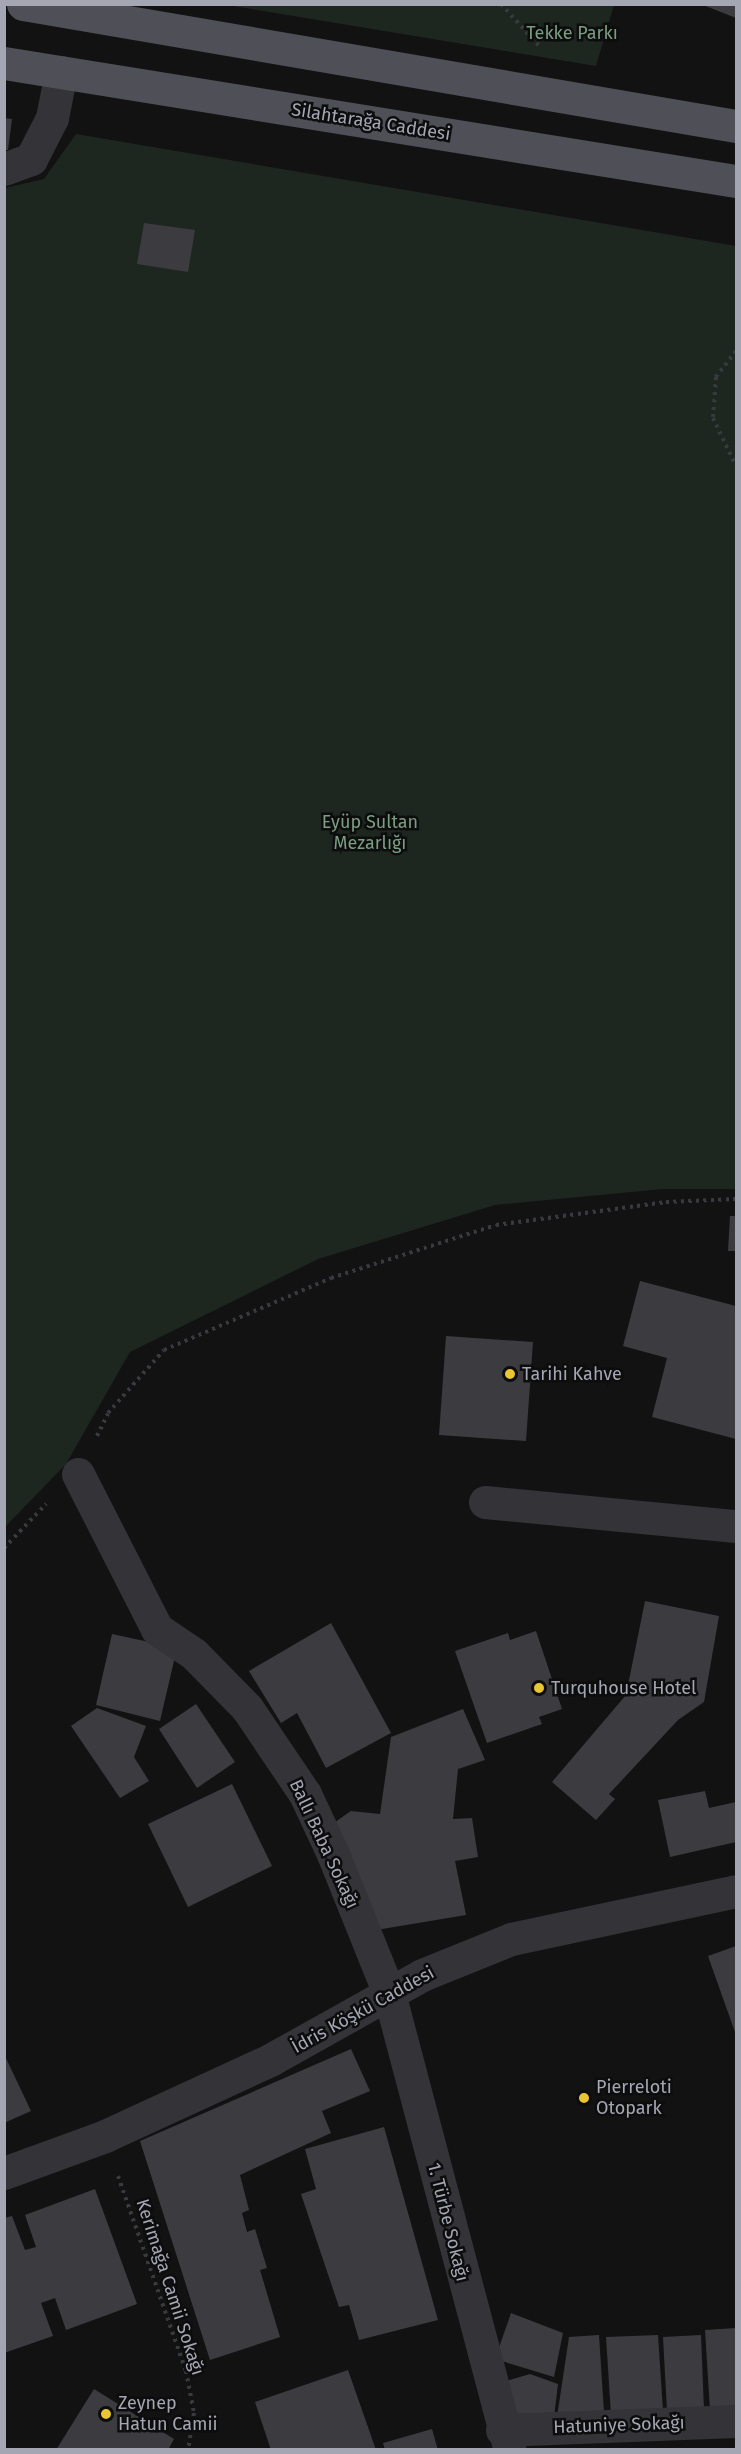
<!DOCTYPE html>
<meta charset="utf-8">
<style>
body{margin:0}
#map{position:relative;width:741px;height:2454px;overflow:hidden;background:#121213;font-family:"Fira Sans",sans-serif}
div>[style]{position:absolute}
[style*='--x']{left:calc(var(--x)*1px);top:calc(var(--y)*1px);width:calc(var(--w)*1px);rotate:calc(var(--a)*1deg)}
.green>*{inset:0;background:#1e2620}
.building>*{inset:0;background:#3c3c40}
.path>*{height:4px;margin-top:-2px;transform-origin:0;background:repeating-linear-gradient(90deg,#393a3f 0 3px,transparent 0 7.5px)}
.minor>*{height:33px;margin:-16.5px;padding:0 16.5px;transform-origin:16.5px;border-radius:16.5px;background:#333338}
.major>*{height:33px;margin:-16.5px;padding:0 16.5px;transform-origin:16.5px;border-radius:16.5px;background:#4f5057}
.dots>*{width:16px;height:16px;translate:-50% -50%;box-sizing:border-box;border:3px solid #0d0d0e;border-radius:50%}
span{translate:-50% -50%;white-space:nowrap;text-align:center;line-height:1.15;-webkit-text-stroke:5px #0d0d0e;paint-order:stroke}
.park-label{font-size:18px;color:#7b9e82}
.street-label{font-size:18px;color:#a4a6b3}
.poi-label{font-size:18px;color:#a4a6b3}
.left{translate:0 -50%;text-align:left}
.frame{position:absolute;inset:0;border:6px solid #a4a6b3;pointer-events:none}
</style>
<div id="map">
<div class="green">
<i style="clip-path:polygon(227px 5px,614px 4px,614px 5px,596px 66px)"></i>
<i style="clip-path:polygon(76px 134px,736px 246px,736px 1189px,663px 1189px,495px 1205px,318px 1259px,130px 1352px,66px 1464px,5px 1527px,5px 188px,44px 179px)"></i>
</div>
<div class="building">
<i style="clip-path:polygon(703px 4px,736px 4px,736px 18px,703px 5px)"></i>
<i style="clip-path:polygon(4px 118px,12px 119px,8px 150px,4px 150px)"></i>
<i style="clip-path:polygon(144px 223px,195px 230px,188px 272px,137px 264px)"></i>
<i style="clip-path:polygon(730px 1216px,736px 1216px,736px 1251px,728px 1251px)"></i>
<i style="clip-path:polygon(640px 1281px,736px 1306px,736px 1439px,652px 1417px,667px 1358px,623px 1346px)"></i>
<i style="clip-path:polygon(446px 1336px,533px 1342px,526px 1441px,439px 1435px)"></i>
<i style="clip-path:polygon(645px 1601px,719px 1616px,704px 1702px,678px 1720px,609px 1794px,615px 1799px,596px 1820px,552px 1782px,626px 1695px)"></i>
<i style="clip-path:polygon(331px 1623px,391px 1733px,326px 1768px,297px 1713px,281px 1723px,249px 1671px)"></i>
<i style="clip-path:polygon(536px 1631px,562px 1709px,539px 1717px,542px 1724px,487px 1743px,455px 1651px,508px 1633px,510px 1640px)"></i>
<i style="clip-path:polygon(112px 1634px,177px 1648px,160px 1721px,96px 1705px)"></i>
<i style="clip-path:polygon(196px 1704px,235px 1762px,197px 1788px,159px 1729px)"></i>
<i style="clip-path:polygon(97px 1708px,146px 1726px,134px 1757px,149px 1781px,120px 1798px,71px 1726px)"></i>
<i style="clip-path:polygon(463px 1709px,485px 1760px,458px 1769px,453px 1819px,472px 1818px,478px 1857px,455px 1861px,466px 1915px,376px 1930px,331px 1825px,351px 1811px,380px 1814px,391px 1737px)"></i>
<i style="clip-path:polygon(232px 1784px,272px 1866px,188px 1907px,148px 1824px)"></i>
<i style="clip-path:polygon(705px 1791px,709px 1808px,736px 1802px,736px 1842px,670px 1857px,658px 1800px)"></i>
<i style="clip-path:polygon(736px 1946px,736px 2035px,708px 1956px)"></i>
<i style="clip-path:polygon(351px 2049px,370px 2091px,322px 2111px,331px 2133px,240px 2175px,249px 2210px,242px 2213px,247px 2232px,255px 2229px,267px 2268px,260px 2270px,280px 2337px,210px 2360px,140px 2141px)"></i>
<i style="clip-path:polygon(4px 2054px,31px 2111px,4px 2123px)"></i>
<i style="clip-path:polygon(384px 2127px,438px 2320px,359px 2340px,349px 2305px,339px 2307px,301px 2194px,316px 2189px,305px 2149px)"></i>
<i style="clip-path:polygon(95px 2189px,137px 2304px,66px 2330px,55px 2298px,41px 2303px,53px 2336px,4px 2353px,4px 2218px,12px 2216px,25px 2250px,36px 2247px,25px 2215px)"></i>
<i style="clip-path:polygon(511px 2313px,563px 2333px,554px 2377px,495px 2359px)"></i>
<i style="clip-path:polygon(736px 2328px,736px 2408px,710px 2410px,705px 2330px)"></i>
<i style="clip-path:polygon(599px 2335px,604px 2413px,557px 2417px,569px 2337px)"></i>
<i style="clip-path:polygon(658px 2335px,663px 2411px,611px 2415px,606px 2337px)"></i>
<i style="clip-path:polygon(701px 2335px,704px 2410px,667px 2411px,663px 2337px)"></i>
<i style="clip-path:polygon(348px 2370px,376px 2450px,271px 2450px,255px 2402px)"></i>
<i style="clip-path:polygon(530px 2374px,558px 2384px,554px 2417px,507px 2423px,496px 2384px)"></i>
<i style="clip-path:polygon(94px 2389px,174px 2439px,168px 2450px,56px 2450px)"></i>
<i style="clip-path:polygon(432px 2429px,438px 2450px,385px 2450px,383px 2443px)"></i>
</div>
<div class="path">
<i style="--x:501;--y:4;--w:59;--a:47.7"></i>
<i style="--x:736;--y:351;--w:33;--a:128"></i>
<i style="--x:716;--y:377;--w:41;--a:94.2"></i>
<i style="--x:713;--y:418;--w:53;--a:64.4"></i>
<i style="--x:97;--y:1436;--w:25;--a:-64"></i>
<i style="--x:108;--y:1413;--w:84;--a:-48.4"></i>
<i style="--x:164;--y:1350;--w:182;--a:-23.3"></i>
<i style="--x:331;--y:1278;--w:173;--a:-17.8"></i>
<i style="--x:496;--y:1225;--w:172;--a:-7.7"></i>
<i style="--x:666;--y:1202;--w:70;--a:-2.5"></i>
<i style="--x:4;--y:1548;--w:61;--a:-46.3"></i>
<i style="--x:118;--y:2176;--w:207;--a:70.8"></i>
<i style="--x:186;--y:2371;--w:43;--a:79.2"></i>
<i style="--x:194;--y:2413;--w:37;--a:99"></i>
</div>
<div class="minor">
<i style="--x:4;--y:169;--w:29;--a:-20"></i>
<i style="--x:31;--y:159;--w:46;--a:-62.9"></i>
<i style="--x:52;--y:118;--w:47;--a:-78.9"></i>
<i style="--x:78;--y:1474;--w:174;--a:63"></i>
<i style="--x:157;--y:1629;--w:45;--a:34"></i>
<i style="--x:194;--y:1654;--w:76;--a:45.5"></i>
<i style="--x:247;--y:1708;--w:104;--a:56"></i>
<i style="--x:305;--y:1794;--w:66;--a:65"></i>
<i style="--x:333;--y:1854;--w:150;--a:68.1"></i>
<i style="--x:389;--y:1993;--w:473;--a:75.2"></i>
<i style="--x:485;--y:1502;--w:252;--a:5.5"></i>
<i style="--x:4;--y:2173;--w:108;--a:-20.1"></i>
<i style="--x:105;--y:2136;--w:182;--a:-24.7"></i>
<i style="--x:270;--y:2060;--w:174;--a:-29.2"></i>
<i style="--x:422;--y:1975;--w:96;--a:-22"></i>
<i style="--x:511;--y:1939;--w:230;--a:-12"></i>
<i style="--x:502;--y:2430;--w:234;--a:-2.2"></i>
</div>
<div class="major">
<i style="--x:23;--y:4;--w:723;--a:9.71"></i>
<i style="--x:4;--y:63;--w:741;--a:9.16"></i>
</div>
<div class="dots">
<i style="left:510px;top:1374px;background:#e9c533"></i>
<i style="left:539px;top:1688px;background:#e9c533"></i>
<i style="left:584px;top:2098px;background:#e9c533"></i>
<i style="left:106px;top:2414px;background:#e9c533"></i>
</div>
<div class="park-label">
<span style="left:572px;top:33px">Tekke Parkı</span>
<span style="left:370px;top:833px">Eyüp Sultan<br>Mezarlığı</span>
</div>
<div class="street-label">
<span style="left:371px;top:122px;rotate:9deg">Silahtarağa Caddesi</span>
<span style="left:324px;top:1844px;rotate:65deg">Ballı Baba Sokağı</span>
<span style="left:363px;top:2010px;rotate:-29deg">İdris Köşkü Caddesi</span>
<span style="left:448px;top:2222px;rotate:76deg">1. Türbe Sokağı</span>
<span style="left:170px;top:2287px;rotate:72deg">Kerimağa Camii Sokağı</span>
<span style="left:619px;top:2425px;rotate:-2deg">Hatuniye Sokağı</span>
</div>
<div class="poi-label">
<span class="left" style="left:522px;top:1374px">Tarihi Kahve</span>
<span class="left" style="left:551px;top:1688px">Turquhouse Hotel</span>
<span class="left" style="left:596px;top:2098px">Pierreloti<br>Otopark</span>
<span class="left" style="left:118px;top:2414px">Zeynep<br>Hatun Camii</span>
</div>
<div class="frame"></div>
</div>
